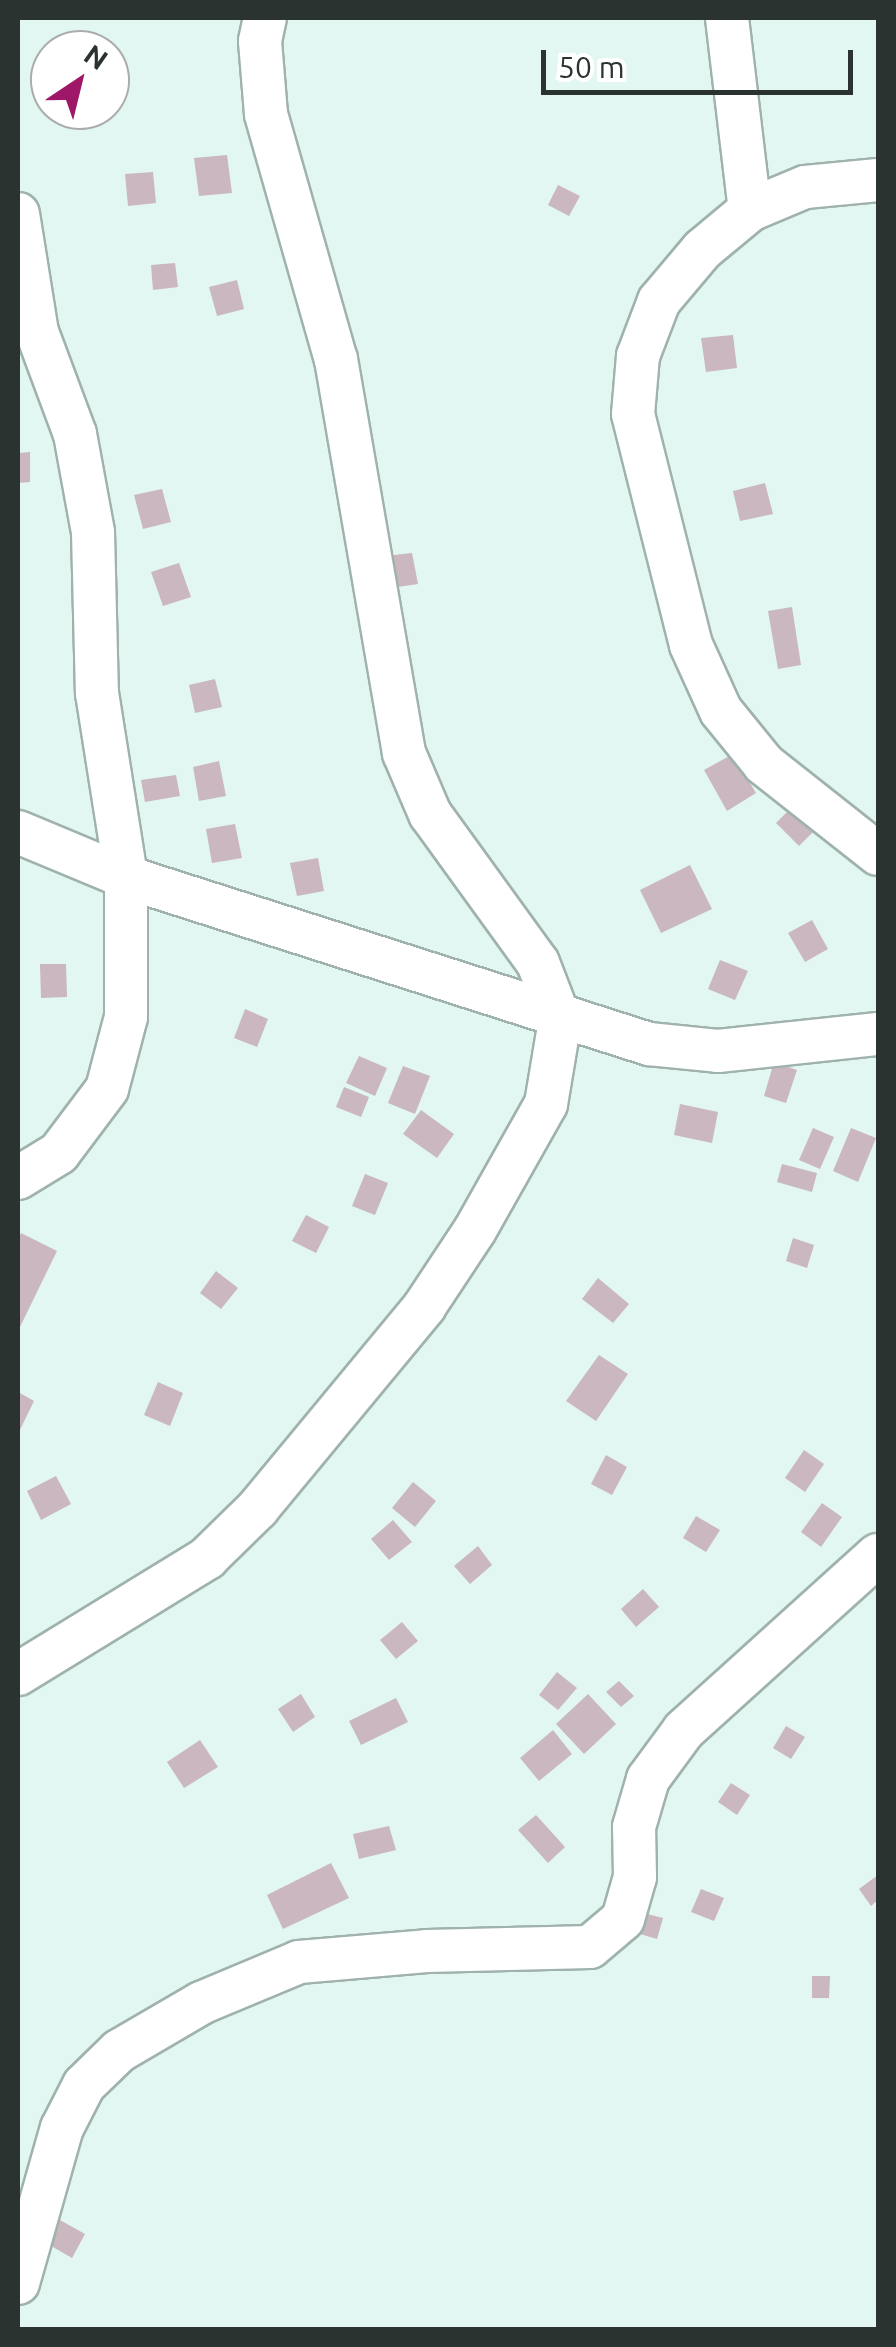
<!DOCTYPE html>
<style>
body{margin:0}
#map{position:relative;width:896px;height:2347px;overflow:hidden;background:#e2f7f1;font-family:Ubuntu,sans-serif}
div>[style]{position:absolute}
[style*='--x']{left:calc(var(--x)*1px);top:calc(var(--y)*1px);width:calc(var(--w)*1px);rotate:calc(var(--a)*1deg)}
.building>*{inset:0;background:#cab7bf}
.roads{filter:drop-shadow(2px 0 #9fb2ad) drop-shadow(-2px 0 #9fb2ad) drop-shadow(0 2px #9fb2ad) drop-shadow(0 -2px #9fb2ad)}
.minor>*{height:42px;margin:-21px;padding:0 21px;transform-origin:21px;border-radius:21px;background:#fff}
span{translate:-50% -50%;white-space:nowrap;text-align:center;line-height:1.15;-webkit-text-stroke:8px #fff;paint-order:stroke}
.frame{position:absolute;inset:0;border:20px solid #2b3331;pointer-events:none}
.north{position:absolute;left:30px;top:30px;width:100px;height:100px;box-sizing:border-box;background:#fff;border:2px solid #aaadad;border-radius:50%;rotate:35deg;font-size:28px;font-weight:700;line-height:40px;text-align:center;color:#2b3331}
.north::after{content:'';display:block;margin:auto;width:35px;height:45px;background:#9e1867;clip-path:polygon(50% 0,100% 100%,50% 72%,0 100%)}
.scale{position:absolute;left:541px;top:50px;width:312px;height:45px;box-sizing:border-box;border:5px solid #2b3331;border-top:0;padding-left:12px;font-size:30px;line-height:35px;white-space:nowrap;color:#2b3331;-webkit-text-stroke:8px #fff;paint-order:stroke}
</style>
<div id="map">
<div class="building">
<i style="clip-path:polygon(227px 155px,232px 193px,199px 196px,194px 158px)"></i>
<i style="clip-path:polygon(153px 172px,156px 203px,128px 206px,125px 174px)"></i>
<i style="clip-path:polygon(558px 185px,580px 196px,569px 216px,548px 205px)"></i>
<i style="clip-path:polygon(175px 263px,178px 287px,153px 290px,151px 265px)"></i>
<i style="clip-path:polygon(237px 280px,244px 309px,217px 316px,209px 287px)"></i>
<i style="clip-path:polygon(733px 335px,737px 368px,706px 372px,701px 338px)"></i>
<i style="clip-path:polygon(30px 452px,30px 482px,18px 483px,18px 453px)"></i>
<i style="clip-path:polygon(765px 483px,773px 514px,740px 521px,733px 491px)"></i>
<i style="clip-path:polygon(162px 489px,171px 522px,143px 529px,134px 495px)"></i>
<i style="clip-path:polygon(412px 553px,418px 584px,391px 588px,385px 556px)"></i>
<i style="clip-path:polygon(179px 563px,191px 597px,163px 606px,151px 572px)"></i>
<i style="clip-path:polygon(792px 607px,801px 665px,778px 669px,768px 611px)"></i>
<i style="clip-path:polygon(215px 679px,222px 707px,195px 713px,189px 685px)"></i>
<i style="clip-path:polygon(733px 754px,756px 793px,727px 811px,704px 770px)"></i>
<i style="clip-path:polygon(219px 761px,226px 796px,199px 801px,193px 767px)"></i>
<i style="clip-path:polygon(176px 775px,180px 796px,145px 802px,141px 780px)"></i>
<i style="clip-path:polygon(792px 807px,816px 829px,799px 846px,776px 823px)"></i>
<i style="clip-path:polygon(235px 824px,242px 858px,212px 863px,206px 829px)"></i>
<i style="clip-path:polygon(318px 858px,324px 891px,297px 896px,290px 863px)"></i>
<i style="clip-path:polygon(690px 865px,712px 909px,661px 933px,640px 890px)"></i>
<i style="clip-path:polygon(812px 920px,828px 949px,805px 962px,788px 933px)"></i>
<i style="clip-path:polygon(720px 960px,748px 971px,735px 1000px,708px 989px)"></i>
<i style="clip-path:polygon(40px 964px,66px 964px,67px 997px,41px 998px)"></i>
<i style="clip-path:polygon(245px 1009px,268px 1019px,257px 1047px,234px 1038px)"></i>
<i style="clip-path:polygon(359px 1056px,387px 1068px,375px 1096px,346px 1083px)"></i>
<i style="clip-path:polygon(774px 1062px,797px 1070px,786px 1103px,764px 1096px)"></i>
<i style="clip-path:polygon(403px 1066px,430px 1076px,415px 1114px,388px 1103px)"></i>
<i style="clip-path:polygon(344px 1087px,369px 1097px,361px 1117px,336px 1107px)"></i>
<i style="clip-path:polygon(680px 1104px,718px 1112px,712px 1143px,674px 1135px)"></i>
<i style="clip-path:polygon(421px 1110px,454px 1134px,437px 1158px,403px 1134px)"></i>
<i style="clip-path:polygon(813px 1128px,834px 1137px,820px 1169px,799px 1160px)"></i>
<i style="clip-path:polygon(851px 1128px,876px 1138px,858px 1182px,833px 1171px)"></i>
<i style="clip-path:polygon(782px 1164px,817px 1173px,812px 1192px,777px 1182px)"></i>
<i style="clip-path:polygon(365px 1174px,388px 1183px,375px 1215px,352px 1206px)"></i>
<i style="clip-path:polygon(306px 1215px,329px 1227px,316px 1253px,292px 1241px)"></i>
<i style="clip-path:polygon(21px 1233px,57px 1251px,18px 1331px,18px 1240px)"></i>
<i style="clip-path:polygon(793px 1238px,814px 1245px,807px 1268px,786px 1261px)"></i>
<i style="clip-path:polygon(216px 1271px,238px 1288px,221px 1309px,200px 1293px)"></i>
<i style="clip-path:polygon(598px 1278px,629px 1304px,613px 1323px,582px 1299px)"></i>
<i style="clip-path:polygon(599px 1355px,628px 1374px,596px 1421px,566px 1401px)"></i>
<i style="clip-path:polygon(158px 1382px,183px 1393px,170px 1426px,144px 1415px)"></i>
<i style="clip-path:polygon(18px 1392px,34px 1401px,18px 1434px)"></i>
<i style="clip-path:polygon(804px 1450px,824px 1464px,805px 1492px,785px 1478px)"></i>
<i style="clip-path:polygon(606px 1455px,627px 1467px,612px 1495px,591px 1484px)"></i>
<i style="clip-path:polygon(56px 1476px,71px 1504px,41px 1520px,27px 1491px)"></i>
<i style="clip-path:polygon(413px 1482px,436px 1501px,415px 1527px,392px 1508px)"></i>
<i style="clip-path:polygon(822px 1503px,842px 1517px,821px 1547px,801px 1532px)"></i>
<i style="clip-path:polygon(696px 1516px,720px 1530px,706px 1552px,683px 1538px)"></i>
<i style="clip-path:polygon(393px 1520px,412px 1542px,389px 1560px,371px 1539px)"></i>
<i style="clip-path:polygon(478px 1546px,492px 1565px,470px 1584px,454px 1566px)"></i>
<i style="clip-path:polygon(643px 1589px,659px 1607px,636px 1627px,621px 1609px)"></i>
<i style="clip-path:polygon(402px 1622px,418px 1641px,396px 1659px,380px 1640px)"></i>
<i style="clip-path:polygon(557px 1672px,577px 1688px,558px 1710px,539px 1695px)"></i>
<i style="clip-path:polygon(619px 1681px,634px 1696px,621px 1707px,606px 1692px)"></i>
<i style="clip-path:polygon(301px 1694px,315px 1717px,293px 1732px,278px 1709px)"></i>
<i style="clip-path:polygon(588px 1694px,616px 1724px,584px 1754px,556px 1724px)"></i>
<i style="clip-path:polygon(396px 1698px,408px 1722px,361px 1745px,349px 1721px)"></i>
<i style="clip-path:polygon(786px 1726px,805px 1737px,791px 1759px,773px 1748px)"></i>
<i style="clip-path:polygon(553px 1730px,572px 1754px,539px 1781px,520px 1758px)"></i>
<i style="clip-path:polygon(200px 1740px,218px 1767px,184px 1788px,167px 1762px)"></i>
<i style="clip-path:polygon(731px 1783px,750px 1795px,737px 1815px,718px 1802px)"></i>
<i style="clip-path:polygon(536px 1815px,565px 1847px,548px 1863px,518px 1830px)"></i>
<i style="clip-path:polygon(389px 1826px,396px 1850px,359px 1859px,353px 1834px)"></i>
<i style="clip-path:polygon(331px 1863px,349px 1898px,283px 1929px,267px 1895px)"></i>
<i style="clip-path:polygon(878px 1875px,878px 1900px,871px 1906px,859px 1889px)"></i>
<i style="clip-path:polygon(701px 1889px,724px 1898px,714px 1921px,691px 1912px)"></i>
<i style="clip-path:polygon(639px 1912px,663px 1918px,657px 1939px,633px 1932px)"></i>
<i style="clip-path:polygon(812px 1976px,830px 1976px,829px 1998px,812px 1998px)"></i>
<i style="clip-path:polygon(60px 2220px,85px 2234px,72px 2258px,46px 2243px)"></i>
</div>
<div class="roads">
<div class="minor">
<i style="--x:727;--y:18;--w:193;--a:83.2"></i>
<i style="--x:878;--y:180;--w:73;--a:174.5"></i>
<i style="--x:805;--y:187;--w:60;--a:157.3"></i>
<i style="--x:750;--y:210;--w:62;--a:140.2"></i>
<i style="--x:702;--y:250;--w:67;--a:130.1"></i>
<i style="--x:659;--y:301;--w:59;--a:110.9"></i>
<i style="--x:638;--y:356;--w:58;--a:94.9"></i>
<i style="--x:633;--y:414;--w:238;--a:75.9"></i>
<i style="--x:691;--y:645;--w:72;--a:65.6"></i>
<i style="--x:721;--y:711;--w:68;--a:50.9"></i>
<i style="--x:764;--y:764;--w:145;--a:38.3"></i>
<i style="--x:18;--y:214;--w:120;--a:80.9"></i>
<i style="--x:37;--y:332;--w:109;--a:69.6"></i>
<i style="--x:75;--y:434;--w:100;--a:79.6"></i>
<i style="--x:93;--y:532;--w:161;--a:88.6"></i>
<i style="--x:97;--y:693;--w:186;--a:81"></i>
<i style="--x:126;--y:877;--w:140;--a:90"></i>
<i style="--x:126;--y:1017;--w:74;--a:104.8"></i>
<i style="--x:107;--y:1089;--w:80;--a:126.9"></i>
<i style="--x:59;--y:1153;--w:48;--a:148.6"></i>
<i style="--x:18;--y:832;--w:117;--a:22.6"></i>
<i style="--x:126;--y:877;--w:549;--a:17.71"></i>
<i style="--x:649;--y:1044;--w:69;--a:5.8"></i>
<i style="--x:718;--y:1051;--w:161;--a:-6.1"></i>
<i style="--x:18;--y:1674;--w:222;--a:-31.5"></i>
<i style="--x:207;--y:1558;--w:71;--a:-44.4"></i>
<i style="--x:258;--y:1508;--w:261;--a:-50.4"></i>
<i style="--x:424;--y:1307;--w:92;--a:-56.5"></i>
<i style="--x:475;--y:1230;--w:145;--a:-60.6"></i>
<i style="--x:546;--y:1104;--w:85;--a:-80.5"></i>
<i style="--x:560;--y:1020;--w:61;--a:-111.1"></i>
<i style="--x:538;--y:963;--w:184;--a:-125.9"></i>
<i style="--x:430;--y:814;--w:66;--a:-113.1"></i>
<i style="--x:404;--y:753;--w:399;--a:-99.8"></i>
<i style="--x:336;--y:360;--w:256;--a:-105.9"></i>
<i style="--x:266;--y:114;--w:73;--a:-94.7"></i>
<i style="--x:260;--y:41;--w:24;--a:-78"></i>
<i style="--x:18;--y:2283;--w:161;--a:-74.2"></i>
<i style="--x:62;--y:2128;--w:48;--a:-62.9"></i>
<i style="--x:84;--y:2085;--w:49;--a:-44.2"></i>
<i style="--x:119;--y:2051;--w:95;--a:-30.3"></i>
<i style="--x:201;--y:2003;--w:106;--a:-22.7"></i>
<i style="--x:299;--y:1962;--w:128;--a:-4.9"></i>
<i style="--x:427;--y:1951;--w:163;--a:-1.4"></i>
<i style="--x:590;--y:1947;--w:43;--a:-40.3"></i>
<i style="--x:623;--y:1919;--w:44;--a:-74.1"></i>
<i style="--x:635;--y:1877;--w:50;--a:-91.1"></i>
<i style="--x:634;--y:1827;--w:50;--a:-73.7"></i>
<i style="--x:648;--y:1779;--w:61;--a:-53.7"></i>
<i style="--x:684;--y:1730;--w:261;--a:-42.1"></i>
</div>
</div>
<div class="frame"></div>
<div class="north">N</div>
<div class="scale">50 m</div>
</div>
